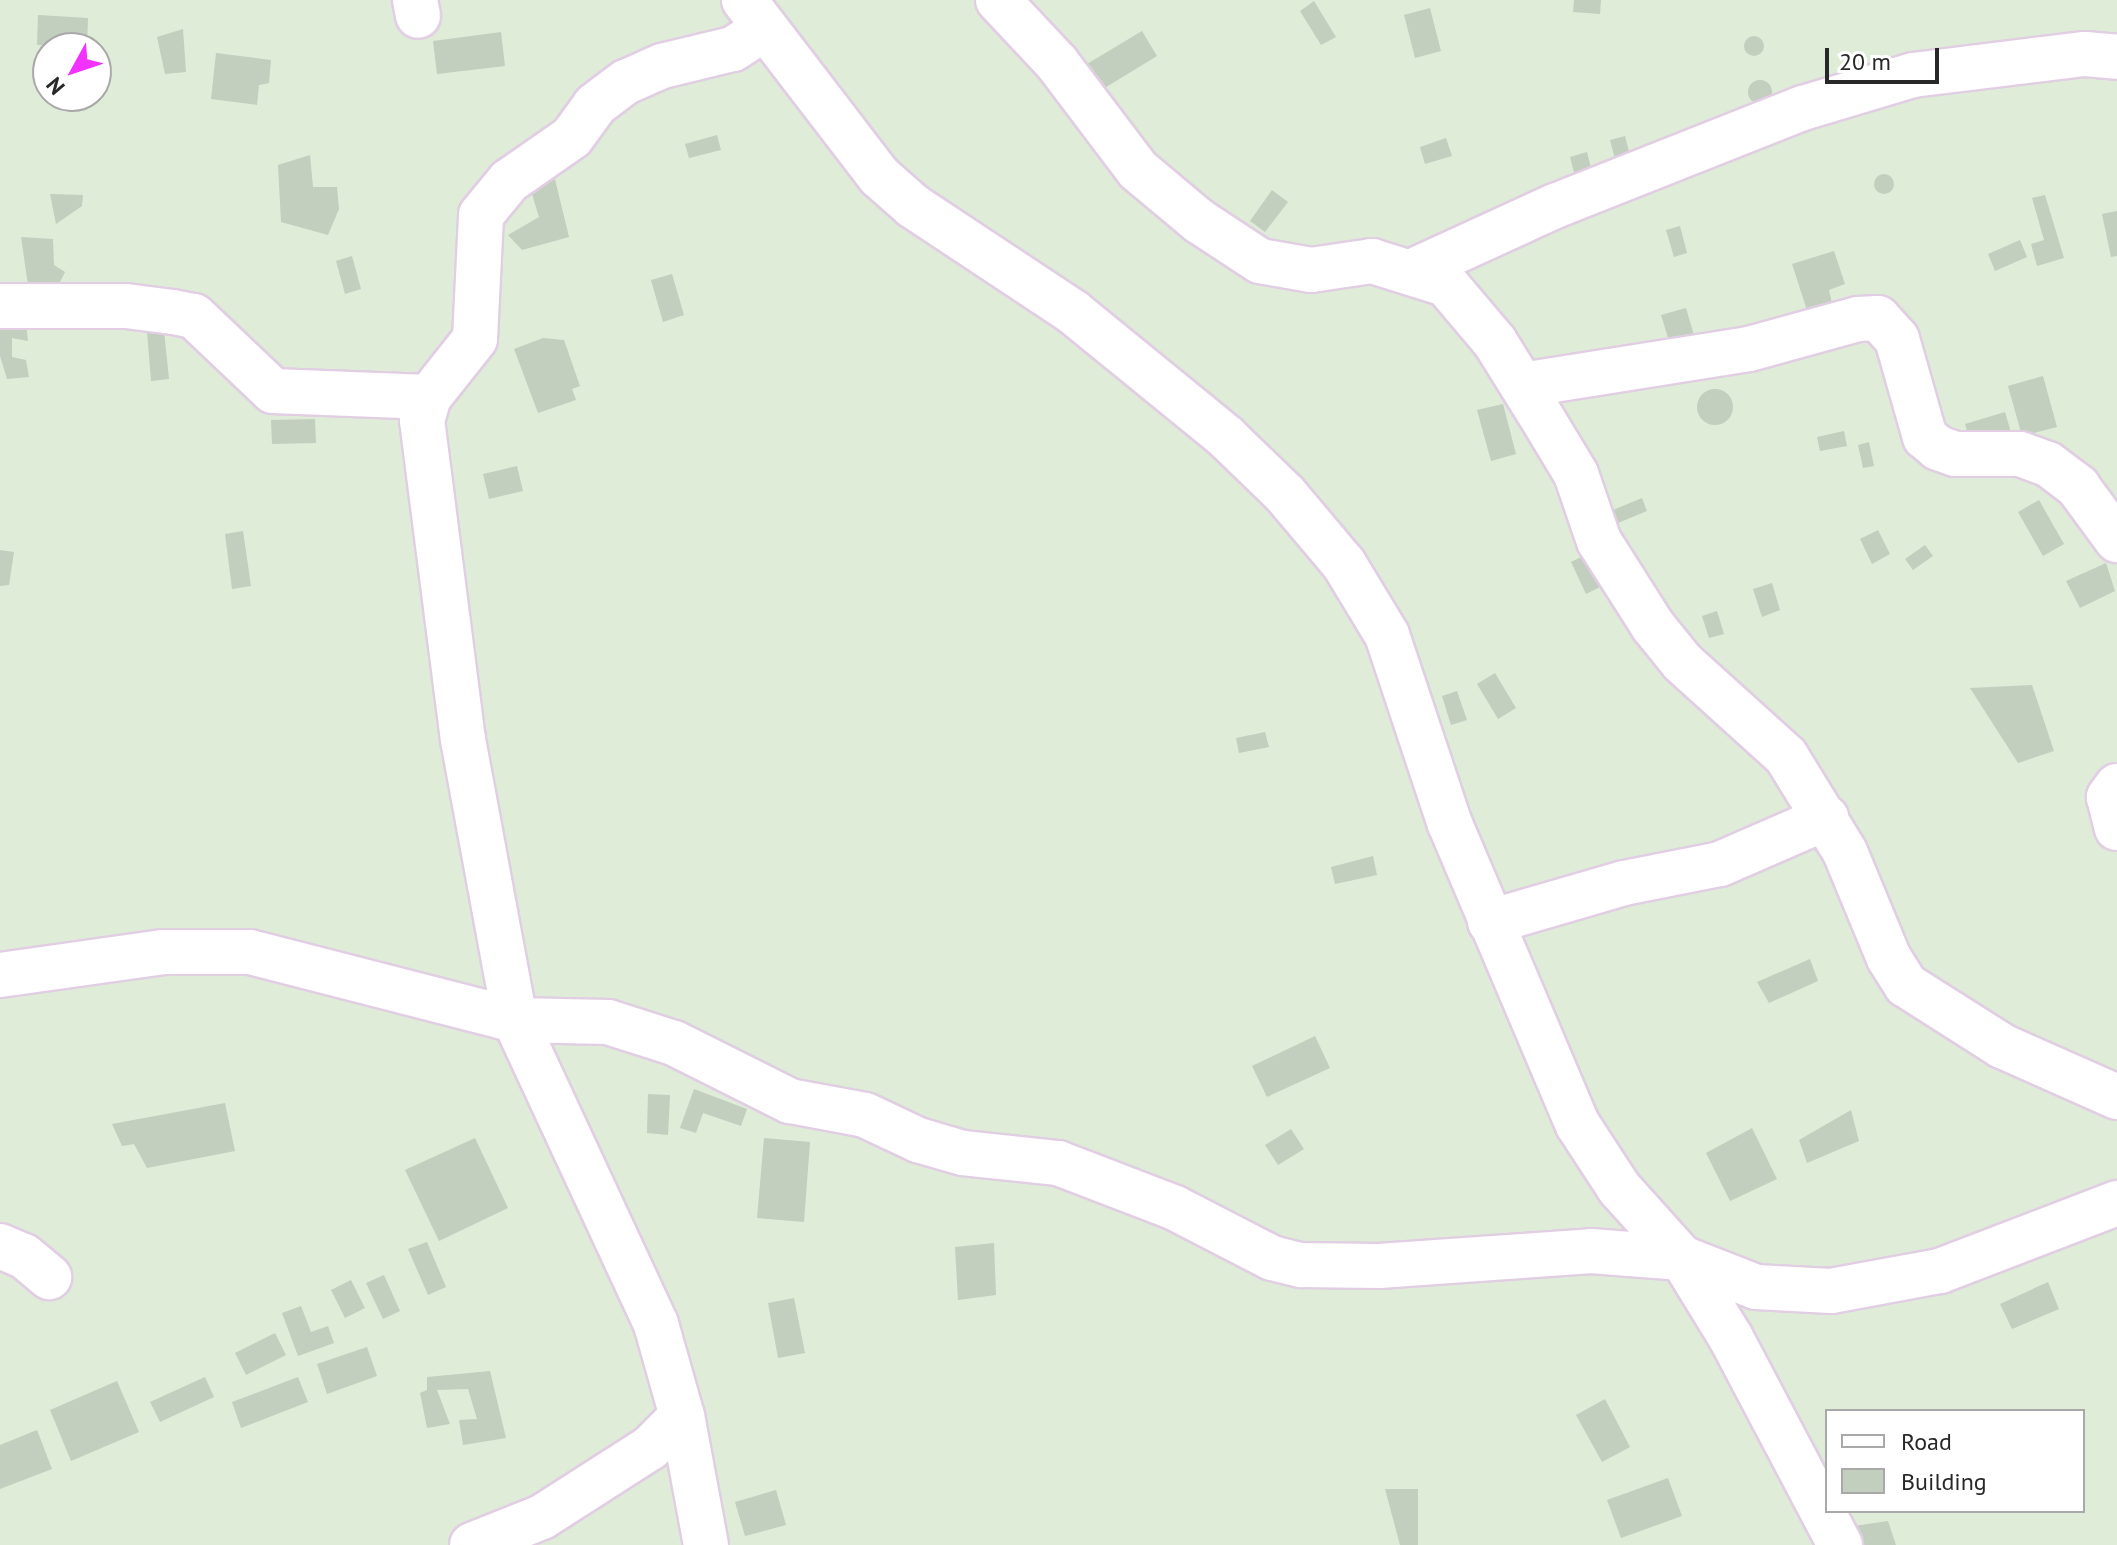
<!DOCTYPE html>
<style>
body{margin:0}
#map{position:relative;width:2117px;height:1545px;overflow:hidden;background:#deecd8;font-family:"PT Sans",sans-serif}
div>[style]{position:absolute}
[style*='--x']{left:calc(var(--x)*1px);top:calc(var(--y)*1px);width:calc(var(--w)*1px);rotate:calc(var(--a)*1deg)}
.building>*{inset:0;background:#c2cebe}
.round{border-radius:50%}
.roads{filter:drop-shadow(2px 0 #e1cee3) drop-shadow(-2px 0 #e1cee3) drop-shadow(0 2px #e1cee3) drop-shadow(0 -2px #e1cee3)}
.minor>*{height:44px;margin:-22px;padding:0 22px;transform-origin:22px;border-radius:22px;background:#fff}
span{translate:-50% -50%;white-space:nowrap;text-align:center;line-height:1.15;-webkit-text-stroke:6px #fff;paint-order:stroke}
.legend{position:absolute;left:1825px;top:1409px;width:260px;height:104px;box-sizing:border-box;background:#fff;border:2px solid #a9a9a9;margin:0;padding:10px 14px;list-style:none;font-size:24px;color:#282828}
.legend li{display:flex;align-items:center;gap:16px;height:40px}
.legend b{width:40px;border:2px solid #a9a9a9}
.north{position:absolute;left:32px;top:32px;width:80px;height:80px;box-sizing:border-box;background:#fff;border:2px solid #a9a9a9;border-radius:50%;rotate:230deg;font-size:22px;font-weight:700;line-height:32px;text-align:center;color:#282828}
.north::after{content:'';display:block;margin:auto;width:28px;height:36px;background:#f232ff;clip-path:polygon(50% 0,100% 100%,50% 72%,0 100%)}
.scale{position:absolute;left:1825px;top:48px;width:114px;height:36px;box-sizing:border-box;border:4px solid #282828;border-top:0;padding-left:10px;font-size:24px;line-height:28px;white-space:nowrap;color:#282828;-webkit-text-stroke:6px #fff;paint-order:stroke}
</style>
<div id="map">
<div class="building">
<i style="clip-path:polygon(1574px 0,1601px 0,1600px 14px,1573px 12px)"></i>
<i style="clip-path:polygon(1314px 1px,1336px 37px,1321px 45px,1300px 11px)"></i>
<i style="clip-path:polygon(1430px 8px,1441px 51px,1415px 58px,1404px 15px)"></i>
<i style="clip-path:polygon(38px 15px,88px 18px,87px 47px,37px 45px)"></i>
<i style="clip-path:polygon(183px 29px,186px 72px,165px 74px,157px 37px)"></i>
<i style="clip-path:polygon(1142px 31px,1157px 56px,1098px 92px,1082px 67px)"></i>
<i style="clip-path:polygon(501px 32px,505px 66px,437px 74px,433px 41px)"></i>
<i class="round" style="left:1744px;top:36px;width:20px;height:20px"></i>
<i style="clip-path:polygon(216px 53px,271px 60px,269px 83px,259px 85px,257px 105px,211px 99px)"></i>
<i class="round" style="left:1748px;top:80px;width:24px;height:24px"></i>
<i style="clip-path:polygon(717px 135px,721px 150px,689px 158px,685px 144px)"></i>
<i style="clip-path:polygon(1625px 136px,1631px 159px,1616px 163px,1610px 140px)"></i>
<i style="clip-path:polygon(1446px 138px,1452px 156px,1425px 164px,1420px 147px)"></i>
<i style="clip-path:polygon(1587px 152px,1594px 180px,1577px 184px,1570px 157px)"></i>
<i style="clip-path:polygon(310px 155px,313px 187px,337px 187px,339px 209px,328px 235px,281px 222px,278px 165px)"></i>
<i style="clip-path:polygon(553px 171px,569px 237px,522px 250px,508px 235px,539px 217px,531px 191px)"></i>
<i class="round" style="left:1874px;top:174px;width:20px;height:20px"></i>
<i style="clip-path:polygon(1272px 190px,1288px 202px,1265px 232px,1250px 221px)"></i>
<i style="clip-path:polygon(50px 194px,83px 195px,82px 206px,56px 224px)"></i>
<i style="clip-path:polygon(2045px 195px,2064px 258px,2037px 266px,2031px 244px,2044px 240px,2032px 198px)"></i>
<i style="clip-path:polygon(2117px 211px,2117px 256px,2111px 257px,2102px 214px)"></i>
<i style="clip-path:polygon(1680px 226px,1687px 253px,1674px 257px,1666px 230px)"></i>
<i style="clip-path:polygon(21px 237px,53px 239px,54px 265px,65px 272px,56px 290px,28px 285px)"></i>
<i style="clip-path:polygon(2020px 240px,2027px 257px,1995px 271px,1988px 254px)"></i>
<i style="clip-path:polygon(1834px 251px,1845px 284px,1829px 290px,1836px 321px,1812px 326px,1792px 264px)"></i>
<i style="clip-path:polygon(352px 256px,361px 289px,345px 294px,336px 261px)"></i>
<i style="clip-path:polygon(672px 274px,684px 315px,663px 322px,651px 280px)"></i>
<i style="clip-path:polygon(1686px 308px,1698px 349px,1674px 357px,1661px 315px)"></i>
<i style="clip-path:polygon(26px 324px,28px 341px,12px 338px,12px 357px,26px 360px,29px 377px,7px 379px,0 356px,0 325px)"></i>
<i style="clip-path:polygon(164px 331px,169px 379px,151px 381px,147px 332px)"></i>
<i style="clip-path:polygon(543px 338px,564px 340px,580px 386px,572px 389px,576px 400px,538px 413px,514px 349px)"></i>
<i style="clip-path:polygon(2043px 376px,2057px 427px,2022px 436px,2008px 386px)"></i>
<i class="round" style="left:1697px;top:389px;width:36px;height:36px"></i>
<i style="clip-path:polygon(1503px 404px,1516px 454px,1491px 461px,1477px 410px)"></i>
<i style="clip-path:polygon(2005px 412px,2012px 436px,1972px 448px,1965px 424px)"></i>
<i style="clip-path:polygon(315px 419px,316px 443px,272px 444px,271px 420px)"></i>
<i style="clip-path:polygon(1844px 431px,1847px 446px,1820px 451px,1817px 437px)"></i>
<i style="clip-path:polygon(1869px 442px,1874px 466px,1863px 468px,1858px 445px)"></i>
<i style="clip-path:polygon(517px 466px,523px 491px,489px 499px,483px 474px)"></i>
<i style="clip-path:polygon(1642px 498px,1647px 511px,1618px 523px,1613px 510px)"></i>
<i style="clip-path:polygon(2039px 500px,2064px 544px,2043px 556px,2018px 512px)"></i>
<i style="clip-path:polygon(1878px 530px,1890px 554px,1872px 564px,1860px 539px)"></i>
<i style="clip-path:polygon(243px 531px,251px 586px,232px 589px,225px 534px)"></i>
<i style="clip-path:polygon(1925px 545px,1933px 556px,1913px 570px,1905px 559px)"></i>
<i style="clip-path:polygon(0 550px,14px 552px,9px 585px,0 586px)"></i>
<i style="clip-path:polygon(1589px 553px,1604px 585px,1586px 594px,1571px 562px)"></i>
<i style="clip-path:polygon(2106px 563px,2115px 591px,2080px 608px,2066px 581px)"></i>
<i style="clip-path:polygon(1772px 583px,1780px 610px,1762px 617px,1753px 589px)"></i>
<i style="clip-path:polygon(1717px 611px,1724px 634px,1709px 638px,1702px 616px)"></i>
<i style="clip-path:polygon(1495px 673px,1516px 708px,1498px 719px,1477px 684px)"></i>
<i style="clip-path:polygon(2032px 685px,2054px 751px,2018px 763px,1970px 688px)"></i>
<i style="clip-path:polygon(1457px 691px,1467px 720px,1451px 725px,1442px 696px)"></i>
<i style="clip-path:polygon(1265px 732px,1269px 747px,1239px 753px,1236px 738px)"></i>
<i style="clip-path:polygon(1373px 856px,1377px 875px,1335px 884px,1331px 867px)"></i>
<i style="clip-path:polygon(1810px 959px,1818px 981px,1769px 1003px,1757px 982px)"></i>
<i style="clip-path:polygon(1315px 1036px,1330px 1068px,1267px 1097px,1252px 1066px)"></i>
<i style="clip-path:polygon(694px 1089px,747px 1109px,741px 1126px,703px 1113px,696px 1133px,680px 1128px)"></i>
<i style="clip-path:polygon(648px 1094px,670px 1095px,668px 1135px,647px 1133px)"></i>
<i style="clip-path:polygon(225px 1103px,235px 1151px,147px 1168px,134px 1144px,122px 1146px,112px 1124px)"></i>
<i style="clip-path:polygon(1851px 1110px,1859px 1141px,1807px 1163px,1799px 1140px)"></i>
<i style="clip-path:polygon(1752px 1128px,1777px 1179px,1730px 1201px,1706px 1153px)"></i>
<i style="clip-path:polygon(1291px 1129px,1304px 1149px,1278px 1165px,1265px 1145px)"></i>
<i style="clip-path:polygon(475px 1138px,508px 1208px,439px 1241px,405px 1170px)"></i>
<i style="clip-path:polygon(764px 1138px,810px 1142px,804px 1222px,757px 1218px)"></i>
<i style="clip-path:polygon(427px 1242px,446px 1287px,428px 1295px,408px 1249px)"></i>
<i style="clip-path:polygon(994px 1243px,996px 1295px,958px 1300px,955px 1247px)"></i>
<i style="clip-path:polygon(384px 1275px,400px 1311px,383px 1319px,366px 1283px)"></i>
<i style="clip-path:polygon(351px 1280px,365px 1308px,345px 1318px,331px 1290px)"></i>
<i style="clip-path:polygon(2048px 1282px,2059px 1309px,2012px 1329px,2000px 1304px)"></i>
<i style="clip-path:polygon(794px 1298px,805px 1353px,778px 1358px,768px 1303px)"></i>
<i style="clip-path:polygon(301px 1306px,311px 1332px,328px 1326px,334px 1343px,298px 1356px,282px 1313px)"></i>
<i style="clip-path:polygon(275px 1333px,286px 1355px,246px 1375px,235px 1353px)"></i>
<i style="clip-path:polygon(367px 1347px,377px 1376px,327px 1394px,317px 1364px)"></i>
<i style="clip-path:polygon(490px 1371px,506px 1438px,463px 1445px,459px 1420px,477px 1419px,468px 1389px,437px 1390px,450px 1424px,427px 1428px,420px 1393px,427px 1390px,427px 1377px)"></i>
<i style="clip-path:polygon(205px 1377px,214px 1397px,160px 1422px,150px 1402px)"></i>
<i style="clip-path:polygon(298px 1377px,308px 1402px,241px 1428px,232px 1402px)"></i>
<i style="clip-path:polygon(117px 1381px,139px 1432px,71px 1461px,50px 1410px)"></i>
<i style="clip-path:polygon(1605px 1399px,1630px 1447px,1602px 1462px,1576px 1415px)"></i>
<i style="clip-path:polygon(37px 1430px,52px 1469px,0 1489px,0 1445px)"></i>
<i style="clip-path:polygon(1668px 1478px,1682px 1516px,1621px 1538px,1607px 1500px)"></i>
<i style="clip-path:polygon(1385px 1489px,1418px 1489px,1418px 1545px,1400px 1545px)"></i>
<i style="clip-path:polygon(776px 1490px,786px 1525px,745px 1536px,735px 1502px)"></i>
<i style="clip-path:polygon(1888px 1521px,1896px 1545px,1863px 1545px,1854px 1526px)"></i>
</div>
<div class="roads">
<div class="minor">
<i style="--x:415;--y:0;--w:16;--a:79"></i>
<i style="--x:744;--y:0;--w:222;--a:52.5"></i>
<i style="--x:879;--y:176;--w:45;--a:41.4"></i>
<i style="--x:913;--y:206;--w:192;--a:33.5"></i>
<i style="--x:1073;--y:312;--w:198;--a:39.2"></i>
<i style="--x:1226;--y:437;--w:82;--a:44"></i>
<i style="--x:1285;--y:494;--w:92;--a:49.9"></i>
<i style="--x:1344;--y:564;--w:83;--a:58.8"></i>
<i style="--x:1387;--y:635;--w:199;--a:71.6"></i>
<i style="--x:1450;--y:824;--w:327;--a:67"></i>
<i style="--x:1578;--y:1125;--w:75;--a:56.9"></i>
<i style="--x:1619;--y:1188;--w:94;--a:48"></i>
<i style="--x:1682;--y:1258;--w:94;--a:58.5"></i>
<i style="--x:1731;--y:1338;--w:234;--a:62.2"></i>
<i style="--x:998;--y:0;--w:86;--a:46.9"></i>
<i style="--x:1057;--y:63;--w:134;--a:52.9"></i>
<i style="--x:1138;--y:170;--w:80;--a:39.9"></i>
<i style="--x:1199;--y:221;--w:73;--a:33.3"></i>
<i style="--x:1260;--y:261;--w:52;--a:10"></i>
<i style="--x:1311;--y:270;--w:62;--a:-8.4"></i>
<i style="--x:1372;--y:261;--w:77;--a:17.3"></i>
<i style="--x:1446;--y:284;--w:76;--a:49.8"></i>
<i style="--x:1495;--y:342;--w:81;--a:58.1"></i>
<i style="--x:1538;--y:411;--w:74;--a:58.9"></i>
<i style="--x:1576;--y:474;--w:71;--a:71.1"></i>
<i style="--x:1599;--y:541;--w:101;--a:57.6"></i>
<i style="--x:1653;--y:626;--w:46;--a:51.1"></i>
<i style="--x:1682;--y:662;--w:140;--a:42.1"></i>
<i style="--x:1786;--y:756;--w:113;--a:58.4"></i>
<i style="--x:1845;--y:852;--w:115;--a:67.5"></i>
<i style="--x:1889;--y:958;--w:32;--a:58"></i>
<i style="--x:1906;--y:985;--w:114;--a:32.4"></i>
<i style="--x:2002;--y:1046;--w:126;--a:23.9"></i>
<i style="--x:1413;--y:271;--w:156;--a:-24.6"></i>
<i style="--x:1555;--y:206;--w:267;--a:-21.6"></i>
<i style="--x:1803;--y:108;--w:115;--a:-16.7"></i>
<i style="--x:1913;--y:75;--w:173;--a:-7"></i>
<i style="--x:2085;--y:54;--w:32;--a:5"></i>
<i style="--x:0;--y:306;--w:126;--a:0"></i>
<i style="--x:126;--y:306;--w:47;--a:7.3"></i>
<i style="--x:173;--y:312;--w:21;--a:11"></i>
<i style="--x:194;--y:316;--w:109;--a:43.5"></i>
<i style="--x:273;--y:391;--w:156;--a:2.2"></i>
<i style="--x:1522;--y:385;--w:230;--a:-9"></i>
<i style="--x:1749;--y:349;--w:113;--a:-15.4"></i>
<i style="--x:1858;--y:319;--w:20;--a:-3"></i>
<i style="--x:1878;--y:318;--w:28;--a:48"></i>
<i style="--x:1897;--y:339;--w:102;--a:74.1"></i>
<i style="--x:1925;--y:437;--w:17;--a:40"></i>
<i style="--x:1938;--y:448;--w:18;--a:19"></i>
<i style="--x:1955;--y:454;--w:65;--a:0"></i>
<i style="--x:2020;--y:454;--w:30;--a:20"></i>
<i style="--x:2048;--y:464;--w:38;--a:37"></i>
<i style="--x:2078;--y:487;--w:66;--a:53.7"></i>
<i style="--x:2117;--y:786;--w:14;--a:126"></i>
<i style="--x:2109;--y:797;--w:32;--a:76"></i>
<i style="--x:1490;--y:922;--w:140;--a:-16.2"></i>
<i style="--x:1624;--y:883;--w:98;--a:-11.2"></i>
<i style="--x:1720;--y:864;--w:116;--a:-23.5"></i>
<i style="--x:0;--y:975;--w:166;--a:-8"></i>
<i style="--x:164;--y:952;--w:86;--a:0"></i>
<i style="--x:250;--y:952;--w:274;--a:14.4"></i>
<i style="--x:515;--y:1020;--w:93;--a:1.2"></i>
<i style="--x:608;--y:1022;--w:69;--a:17.7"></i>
<i style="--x:674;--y:1043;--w:130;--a:26.6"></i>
<i style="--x:790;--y:1101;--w:76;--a:10.6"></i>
<i style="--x:865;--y:1115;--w:59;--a:25.3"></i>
<i style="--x:918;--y:1140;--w:47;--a:16.1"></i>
<i style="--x:963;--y:1153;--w:96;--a:6"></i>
<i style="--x:1058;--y:1163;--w:125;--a:21"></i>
<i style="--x:1175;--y:1208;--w:109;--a:27.3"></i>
<i style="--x:1272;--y:1258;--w:30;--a:14"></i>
<i style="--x:1301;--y:1265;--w:78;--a:0.7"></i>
<i style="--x:1379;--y:1266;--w:213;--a:-4"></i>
<i style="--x:1591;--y:1251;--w:91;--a:4.4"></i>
<i style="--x:1682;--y:1258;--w:79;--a:21.4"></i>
<i style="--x:1756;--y:1287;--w:75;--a:3.1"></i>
<i style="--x:1831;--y:1291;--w:111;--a:-10.4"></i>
<i style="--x:1940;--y:1271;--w:190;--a:-21"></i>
<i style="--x:0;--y:1246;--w:26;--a:23"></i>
<i style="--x:24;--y:1256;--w:33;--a:40"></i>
<i style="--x:472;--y:1545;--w:75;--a:-21.8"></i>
<i style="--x:542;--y:1517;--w:128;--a:-32.6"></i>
<i style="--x:650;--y:1448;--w:45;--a:-45"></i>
<i style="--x:706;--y:1545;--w:131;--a:-100.5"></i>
<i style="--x:682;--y:1416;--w:96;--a:-105.8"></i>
<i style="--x:656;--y:1324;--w:335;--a:-114.9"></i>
<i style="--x:515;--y:1020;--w:285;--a:-100.5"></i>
<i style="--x:463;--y:740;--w:322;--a:-97.3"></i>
<i style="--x:422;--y:421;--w:25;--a:-74"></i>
<i style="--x:429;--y:397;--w:74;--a:-51.6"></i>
<i style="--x:475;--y:339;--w:124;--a:-87.2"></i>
<i style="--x:481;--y:215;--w:44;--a:-50.5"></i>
<i style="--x:509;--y:181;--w:77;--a:-34.9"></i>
<i style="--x:572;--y:137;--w:39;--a:-54"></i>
<i style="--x:595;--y:105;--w:39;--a:-37"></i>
<i style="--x:626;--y:82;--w:39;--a:-24"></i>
<i style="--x:662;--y:66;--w:73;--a:-13.5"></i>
<i style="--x:733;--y:49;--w:35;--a:-33"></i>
</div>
</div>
<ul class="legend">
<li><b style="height:10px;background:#fff"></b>Road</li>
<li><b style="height:22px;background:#c2cebe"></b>Building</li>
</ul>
<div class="north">N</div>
<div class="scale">20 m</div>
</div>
